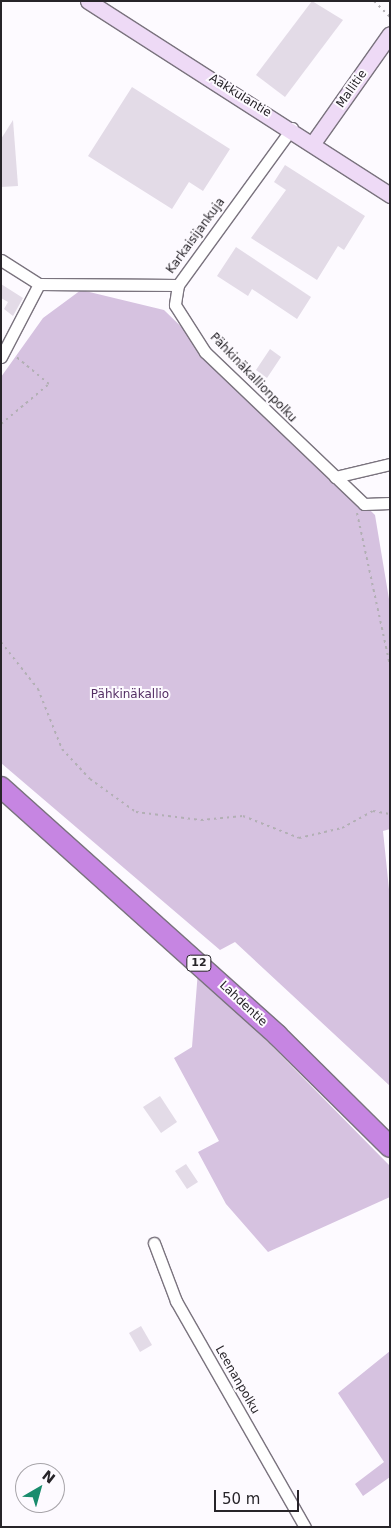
<!DOCTYPE html>
<meta charset="utf-8">
<style>
body{margin:0}
#map{position:relative;width:391px;height:1528px;overflow:hidden;background:#fdfaff;font-family:"DejaVu Sans",sans-serif}
div>[style]{position:absolute}
[style*='--x']{left:calc(var(--x)*1px);top:calc(var(--y)*1px);width:calc(var(--w)*1px);rotate:calc(var(--a)*1deg)}
.green>*{inset:0;background:#d6c2e0}
.building>*{inset:0;background:#e3dbe7}
.path>*{height:2px;margin-top:-1px;transform-origin:0;background:repeating-linear-gradient(90deg,#b2afb4 0 2.5px,transparent 0 6.5px)}
.roads{filter:drop-shadow(1px 0 #7a737e) drop-shadow(-1px 0 #7a737e) drop-shadow(0 1px #7a737e) drop-shadow(0 -1px #7a737e)}
.street>*{height:11px;margin:-5.5px;padding:0 5.5px;transform-origin:5.5px;border-radius:5.5px;background:#fff}
.secondary>*{height:15px;margin:-7.5px;padding:0 7.5px;transform-origin:7.5px;border-radius:7.5px;background:#eedaf6}
.highway>*{height:20px;margin:-10px;padding:0 10px;transform-origin:10px;border-radius:10px;background:#c685e2}
span{translate:-50% -50%;white-space:nowrap;text-align:center;line-height:1.15;-webkit-text-stroke:4px #fdfaff;paint-order:stroke}
.shield-label span{padding:1px 4px;background:#fdfaff;border:1px solid;border-radius:4px;-webkit-text-stroke-width:0}
.shield-label{font-size:11px;color:#272429;font-weight:700}
.street-label{font-size:12px;color:#272429}
.park-label{font-size:12px;color:#542e64}
.frame{position:absolute;inset:0;border:2px solid #272429;pointer-events:none}
.north{position:absolute;left:15px;top:1463px;width:50px;height:50px;box-sizing:border-box;background:#fdfaff;border:1px solid #a7a4a9;border-radius:50%;rotate:38deg;font-size:14px;font-weight:700;line-height:20px;text-align:center;color:#272429}
.north::after{content:'';display:block;margin:auto;width:18px;height:22px;background:#198c6d;clip-path:polygon(50% 0,100% 100%,50% 72%,0 100%)}
.scale{position:absolute;left:214px;top:1490px;width:85px;height:22px;box-sizing:border-box;border:2px solid #272429;border-top:0;padding-left:6px;font-size:15px;line-height:18px;white-space:nowrap;color:#272429;-webkit-text-stroke:4px #fdfaff;paint-order:stroke}
</style>
<div id="map">
<div class="green">
<i style="clip-path:polygon(81px 290px,164px 310px,375px 515px,390px 605px,390px 829px,383px 831px,390px 899px,390px 1086px,235px 942px,220px 950px,1px 763px,1px 377px,43px 318px)"></i>
<i style="clip-path:polygon(198px 971px,390px 1166px,390px 1197px,268px 1252px,226px 1204px,198px 1152px,219px 1141px,174px 1058px,192px 1047px)"></i>
<i style="clip-path:polygon(390px 1351px,390px 1477px,363px 1496px,355px 1484px,384px 1462px,338px 1393px)"></i>
</div>
<div class="building">
<i style="clip-path:polygon(312px 1px,343px 20px,285px 97px,256px 75px)"></i>
<i style="clip-path:polygon(132px 87px,230px 149px,203px 191px,189px 182px,172px 209px,88px 156px)"></i>
<i style="clip-path:polygon(13px 120px,18px 186px,1px 187px,1px 139px)"></i>
<i style="clip-path:polygon(285px 165px,365px 216px,344px 250px,338px 246px,317px 280px,251px 238px,286px 190px,274px 182px)"></i>
<i style="clip-path:polygon(236px 247px,311px 297px,297px 319px,252px 289px,248px 296px,217px 276px)"></i>
<i style="clip-path:polygon(1px 284px,23px 298px,13px 316px,4px 309px,8px 302px,1px 298px)"></i>
<i style="clip-path:polygon(270px 349px,281px 357px,267px 378px,256px 370px)"></i>
<i style="clip-path:polygon(160px 1096px,177px 1122px,161px 1133px,143px 1107px)"></i>
<i style="clip-path:polygon(186px 1164px,198px 1182px,187px 1189px,175px 1171px)"></i>
<i style="clip-path:polygon(141px 1326px,152px 1345px,140px 1352px,129px 1333px)"></i>
</div>
<div class="path">
<i style="--x:374;--y:1;--w:23;--a:45"></i>
<i style="--x:1;--y:424;--w:62;--a:-39.8"></i>
<i style="--x:49;--y:384;--w:45;--a:-140.4"></i>
<i style="--x:357;--y:513;--w:156;--a:77.8"></i>
<i style="--x:1;--y:642;--w:60;--a:51.8"></i>
<i style="--x:38;--y:689;--w:65;--a:68.2"></i>
<i style="--x:62;--y:749;--w:41;--a:47"></i>
<i style="--x:90;--y:779;--w:57;--a:35.7"></i>
<i style="--x:136;--y:812;--w:65;--a:7"></i>
<i style="--x:201;--y:820;--w:42;--a:-5.4"></i>
<i style="--x:243;--y:816;--w:60;--a:21.4"></i>
<i style="--x:299;--y:838;--w:44;--a:-13.1"></i>
<i style="--x:342;--y:828;--w:35;--a:-29"></i>
<i style="--x:373;--y:811;--w:17;--a:10"></i>
</div>
<div class="roads">
<div class="street">
<i style="--x:1;--y:260;--w:45;--a:32.3"></i>
<i style="--x:39;--y:284;--w:139;--a:0.4"></i>
<i style="--x:178;--y:285;--w:194;--a:-54"></i>
<i style="--x:178;--y:285;--w:20;--a:99"></i>
<i style="--x:175;--y:305;--w:56;--a:57.4"></i>
<i style="--x:205;--y:352;--w:220;--a:43.7"></i>
<i style="--x:364;--y:504;--w:26;--a:-2"></i>
<i style="--x:1;--y:357;--w:82;--a:-62.5"></i>
<i style="--x:335;--y:477;--w:57;--a:-13.3"></i>
<i style="--x:154;--y:1243;--w:62;--a:69.2"></i>
<i style="--x:176;--y:1301;--w:260;--a:60.3"></i>
</div>
<div class="secondary">
<i style="--x:88;--y:1;--w:359;--a:32.7"></i>
<i style="--x:313;--y:143;--w:133;--a:-54.8"></i>
</div>
<div class="highway">
<i style="--x:1;--y:787;--w:371;--a:41.9"></i>
<i style="--x:277;--y:1035;--w:159;--a:44.7"></i>
</div>
</div>
<div class="shield-label">
<span style="left:199px;top:963px">12</span>
</div>
<div class="street-label">
<span style="left:352px;top:89px;rotate:-55deg">Mallitie</span>
<span style="left:240px;top:96px;rotate:32deg">Aakkulantie</span>
<span style="left:196px;top:236px;rotate:-54deg">Karkaisijankuja</span>
<span style="left:253px;top:378px;rotate:46deg">Pähkinäkallionpolku</span>
<span style="left:243px;top:1004px;rotate:43deg">Lahdentie</span>
<span style="left:237px;top:1380px;rotate:60deg">Leenanpolku</span>
</div>
<div class="park-label">
<span style="left:130px;top:695px">Pähkinäkallio</span>
</div>
<div class="frame"></div>
<div class="north">N</div>
<div class="scale">50 m</div>
</div>
